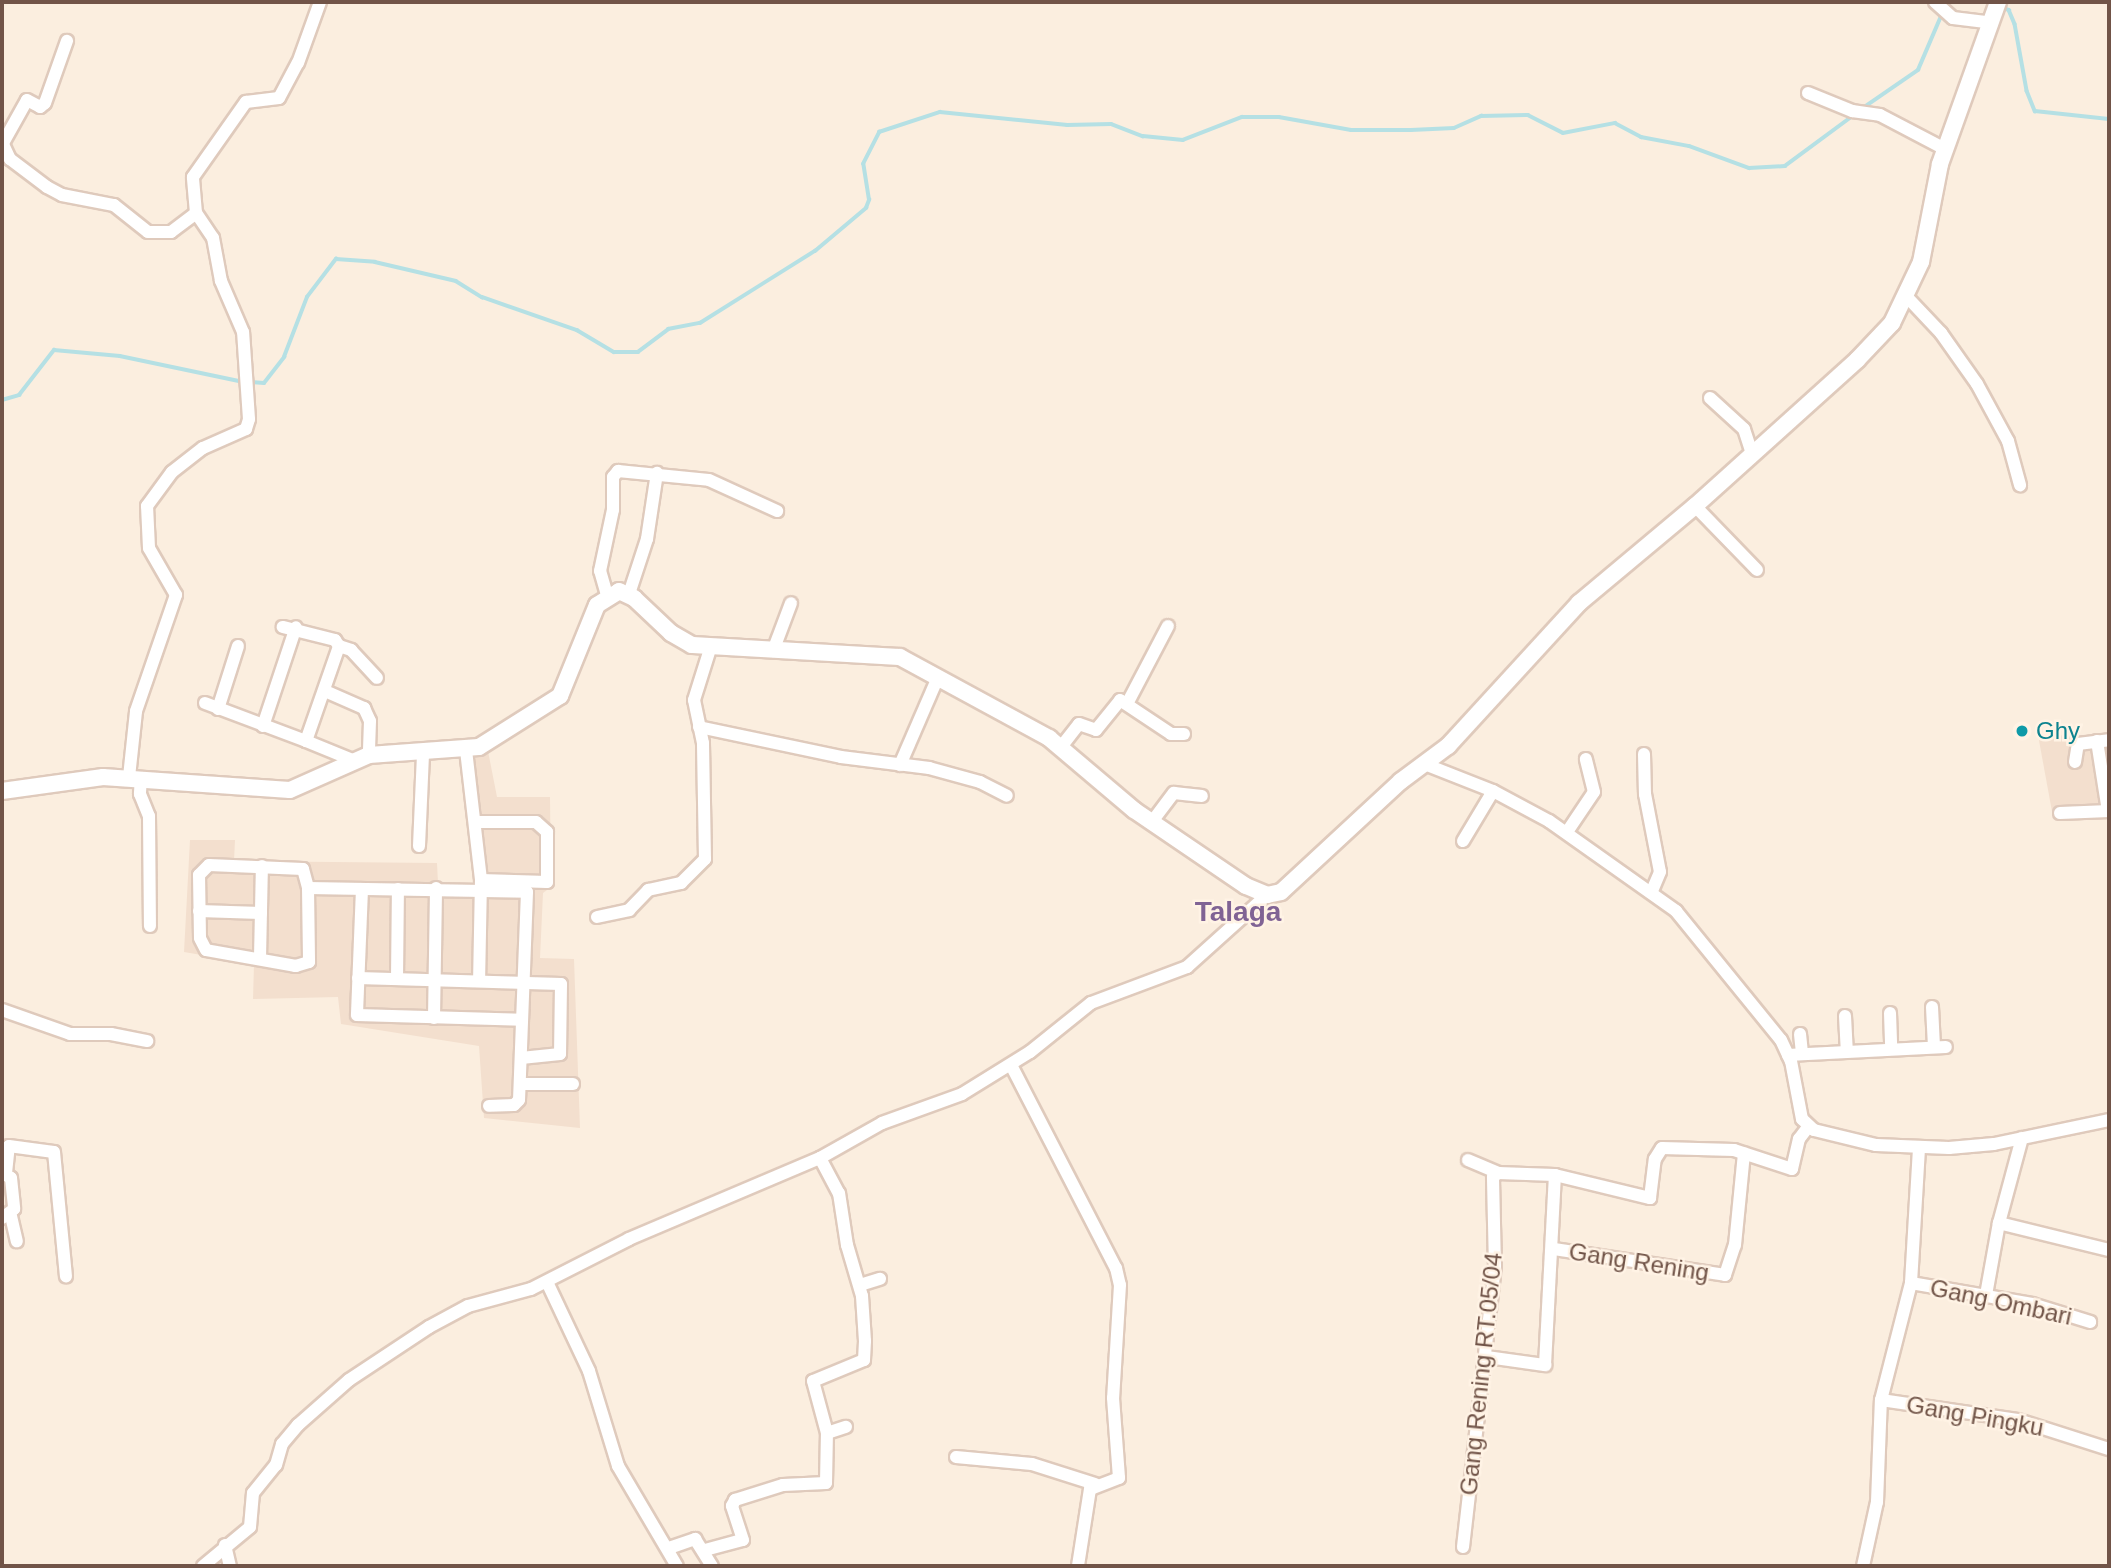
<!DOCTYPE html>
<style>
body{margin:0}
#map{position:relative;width:2111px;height:1568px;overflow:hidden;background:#fbeedf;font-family:Helvetica,sans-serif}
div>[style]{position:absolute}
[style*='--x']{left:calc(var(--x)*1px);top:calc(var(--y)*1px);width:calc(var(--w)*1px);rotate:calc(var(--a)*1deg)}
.residential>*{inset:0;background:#f3dfce}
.stream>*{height:3.5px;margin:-1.75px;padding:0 1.75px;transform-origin:1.75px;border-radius:1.75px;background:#b5e0e4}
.roads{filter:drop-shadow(2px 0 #dfcabc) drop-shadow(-2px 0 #dfcabc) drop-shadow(0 2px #dfcabc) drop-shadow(0 -2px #dfcabc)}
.minor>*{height:12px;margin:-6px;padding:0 6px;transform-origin:6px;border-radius:6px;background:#fff}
.tertiary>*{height:16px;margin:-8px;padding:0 8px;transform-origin:8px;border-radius:8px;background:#fff}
.dots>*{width:19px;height:19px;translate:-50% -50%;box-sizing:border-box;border:4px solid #fff3e5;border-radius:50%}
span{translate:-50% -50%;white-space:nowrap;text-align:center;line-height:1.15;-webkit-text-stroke:5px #fff3e5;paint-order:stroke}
.culture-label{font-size:24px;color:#0d838f}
.left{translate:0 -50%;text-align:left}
.street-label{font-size:24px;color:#715448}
.quarter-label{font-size:28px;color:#806394;font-weight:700}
.frame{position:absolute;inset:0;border:4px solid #715448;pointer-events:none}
</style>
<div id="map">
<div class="residential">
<i style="clip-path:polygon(2038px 735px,2109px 736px,2109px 815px,2053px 817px)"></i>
<i style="clip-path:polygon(488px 751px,497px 797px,550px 797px,551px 887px,543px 893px,540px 958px,574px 959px,580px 1128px,484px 1118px,479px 1046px,341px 1024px,338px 997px,253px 999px,254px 964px,184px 952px,190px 840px,235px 840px,234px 861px,437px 863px,438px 883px,476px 884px,462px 755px)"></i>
</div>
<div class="stream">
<i style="--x:1955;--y:2;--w:6;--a:0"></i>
<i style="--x:2002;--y:7;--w:8;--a:23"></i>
<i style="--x:2009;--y:10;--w:15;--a:67"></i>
<i style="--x:2015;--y:24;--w:68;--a:79.8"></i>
<i style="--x:2027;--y:91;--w:22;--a:68"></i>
<i style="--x:2035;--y:111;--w:74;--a:6.2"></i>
<i style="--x:1863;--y:108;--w:67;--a:-34.6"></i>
<i style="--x:1918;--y:70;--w:61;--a:-66.8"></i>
<i style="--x:251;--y:382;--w:13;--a:4"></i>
<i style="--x:264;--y:383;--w:33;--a:-52"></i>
<i style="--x:284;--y:357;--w:64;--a:-69"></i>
<i style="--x:307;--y:297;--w:48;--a:-52.7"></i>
<i style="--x:336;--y:259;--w:39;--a:4"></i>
<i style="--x:375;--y:262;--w:83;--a:13.2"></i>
<i style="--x:456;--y:281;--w:31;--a:32"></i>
<i style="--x:482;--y:297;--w:101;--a:19.2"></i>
<i style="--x:577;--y:330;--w:43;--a:30.7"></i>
<i style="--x:614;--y:352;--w:24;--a:0"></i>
<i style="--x:638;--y:352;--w:38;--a:-37"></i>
<i style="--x:668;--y:329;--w:33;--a:-11"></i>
<i style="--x:700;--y:323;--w:136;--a:-32.1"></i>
<i style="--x:815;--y:251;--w:67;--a:-40.1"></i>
<i style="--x:866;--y:208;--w:9;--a:-69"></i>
<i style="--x:869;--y:200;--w:36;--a:-99"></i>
<i style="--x:863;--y:164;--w:36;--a:-63"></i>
<i style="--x:879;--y:132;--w:64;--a:-18.2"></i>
<i style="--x:940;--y:112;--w:128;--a:5.8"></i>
<i style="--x:1067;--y:125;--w:44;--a:-1.3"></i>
<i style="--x:1111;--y:124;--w:34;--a:21"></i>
<i style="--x:1143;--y:136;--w:40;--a:5.7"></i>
<i style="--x:1183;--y:140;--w:63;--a:-21.3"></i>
<i style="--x:1242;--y:117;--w:37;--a:0"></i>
<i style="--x:1279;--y:117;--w:73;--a:10.2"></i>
<i style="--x:1351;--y:130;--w:60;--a:0"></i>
<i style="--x:1411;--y:130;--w:43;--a:-2.7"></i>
<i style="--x:1454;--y:128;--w:30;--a:-24"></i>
<i style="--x:1481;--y:116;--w:47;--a:-1.2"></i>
<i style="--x:1528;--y:115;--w:39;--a:27"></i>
<i style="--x:1563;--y:133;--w:53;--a:-10.9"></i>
<i style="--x:1615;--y:123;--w:30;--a:28"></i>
<i style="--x:1641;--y:137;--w:49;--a:10.6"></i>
<i style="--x:1689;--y:146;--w:64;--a:20.1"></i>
<i style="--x:1749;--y:168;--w:36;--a:-3"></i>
<i style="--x:1785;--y:166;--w:86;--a:-36.5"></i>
<i style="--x:2;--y:400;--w:18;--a:-16"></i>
<i style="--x:19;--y:395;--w:57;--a:-52.1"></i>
<i style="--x:54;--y:350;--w:66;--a:5.2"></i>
<i style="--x:120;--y:356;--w:126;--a:11.9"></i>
</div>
<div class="roads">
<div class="minor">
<i style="--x:1935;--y:2;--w:24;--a:42"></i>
<i style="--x:1953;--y:18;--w:39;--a:7"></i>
<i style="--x:1808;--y:93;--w:48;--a:22.2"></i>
<i style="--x:1852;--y:111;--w:28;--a:8"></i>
<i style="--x:1880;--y:115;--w:73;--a:27.6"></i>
<i style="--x:2;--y:142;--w:19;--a:65"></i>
<i style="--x:10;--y:159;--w:46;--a:37.1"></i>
<i style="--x:47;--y:187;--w:17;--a:28"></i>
<i style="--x:62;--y:195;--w:53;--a:10.9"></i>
<i style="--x:114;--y:205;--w:43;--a:38.5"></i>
<i style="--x:148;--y:232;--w:23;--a:0"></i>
<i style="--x:171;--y:232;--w:31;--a:-37"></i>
<i style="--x:3;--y:143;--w:49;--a:-60.8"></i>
<i style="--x:27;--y:100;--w:15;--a:28"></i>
<i style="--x:40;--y:107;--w:6;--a:-39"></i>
<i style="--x:45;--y:103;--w:66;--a:-70.5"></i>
<i style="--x:1907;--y:297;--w:50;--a:46.6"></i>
<i style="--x:1941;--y:333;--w:62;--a:54.8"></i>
<i style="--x:1977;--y:384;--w:65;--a:61.5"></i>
<i style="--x:2008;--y:441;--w:46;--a:74.7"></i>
<i style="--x:1710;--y:398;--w:46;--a:42.4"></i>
<i style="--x:1744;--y:429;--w:25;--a:72"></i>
<i style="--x:1695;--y:506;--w:89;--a:45.9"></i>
<i style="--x:629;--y:594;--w:58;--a:-71.9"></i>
<i style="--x:647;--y:539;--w:67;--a:-81.4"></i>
<i style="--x:607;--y:595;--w:25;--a:-106"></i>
<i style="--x:600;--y:571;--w:62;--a:-78"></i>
<i style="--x:613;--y:510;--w:33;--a:-90"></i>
<i style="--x:613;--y:477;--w:8;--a:-50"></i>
<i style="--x:618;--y:471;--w:91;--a:5.6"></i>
<i style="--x:709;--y:480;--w:75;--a:24.5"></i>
<i style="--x:339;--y:646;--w:13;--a:18"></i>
<i style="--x:351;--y:650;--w:38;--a:47"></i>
<i style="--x:773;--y:651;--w:51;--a:-69.4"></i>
<i style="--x:325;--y:691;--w:43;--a:23.6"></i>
<i style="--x:364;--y:708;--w:14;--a:65"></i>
<i style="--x:370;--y:721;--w:34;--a:92"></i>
<i style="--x:205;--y:703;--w:108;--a:20.6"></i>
<i style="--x:306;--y:741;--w:101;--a:-70.8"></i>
<i style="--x:339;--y:646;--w:7;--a:-124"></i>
<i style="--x:335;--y:640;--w:54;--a:-166"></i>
<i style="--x:1127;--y:704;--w:88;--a:-62.3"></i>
<i style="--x:218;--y:709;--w:66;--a:-72.4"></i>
<i style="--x:263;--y:726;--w:104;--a:-71.6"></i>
<i style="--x:699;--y:727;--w:145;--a:11.9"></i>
<i style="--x:841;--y:757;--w:89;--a:7.1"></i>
<i style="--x:929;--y:768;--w:53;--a:15.4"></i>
<i style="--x:980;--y:782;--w:30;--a:27"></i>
<i style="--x:306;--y:741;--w:53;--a:22.2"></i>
<i style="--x:2097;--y:741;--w:71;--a:81.1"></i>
<i style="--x:1061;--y:747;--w:29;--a:-52"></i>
<i style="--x:1079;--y:724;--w:18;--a:19"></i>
<i style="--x:1096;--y:730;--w:38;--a:-51"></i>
<i style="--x:1120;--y:700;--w:61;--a:33.7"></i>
<i style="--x:1171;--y:734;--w:13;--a:0"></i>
<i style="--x:466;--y:750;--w:131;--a:83.4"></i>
<i style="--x:481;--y:880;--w:100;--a:91.1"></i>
<i style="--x:1644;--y:754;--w:40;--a:88.6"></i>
<i style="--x:1645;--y:794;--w:79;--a:79.1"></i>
<i style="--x:1660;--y:872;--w:21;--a:113"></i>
<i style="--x:2075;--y:762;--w:18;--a:-81"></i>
<i style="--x:2078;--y:744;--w:31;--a:-7"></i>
<i style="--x:900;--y:765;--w:96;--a:-66.6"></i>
<i style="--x:1427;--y:765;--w:71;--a:21.5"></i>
<i style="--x:1493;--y:791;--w:64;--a:28.2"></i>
<i style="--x:1549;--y:821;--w:156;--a:35.3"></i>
<i style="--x:1676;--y:911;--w:166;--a:50.9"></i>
<i style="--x:1781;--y:1040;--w:23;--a:65"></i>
<i style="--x:1791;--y:1061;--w:59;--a:79.3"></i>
<i style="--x:1802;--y:1119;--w:16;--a:43"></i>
<i style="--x:1814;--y:1130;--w:64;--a:13.6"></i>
<i style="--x:1876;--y:1145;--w:73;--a:2.4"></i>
<i style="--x:1949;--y:1148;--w:45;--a:-5.1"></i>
<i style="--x:1994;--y:1144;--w:117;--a:-11.8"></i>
<i style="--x:129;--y:777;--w:66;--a:-83.9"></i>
<i style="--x:136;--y:711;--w:123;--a:-71"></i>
<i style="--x:176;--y:595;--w:54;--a:-119.9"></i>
<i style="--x:149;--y:548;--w:42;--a:-92.7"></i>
<i style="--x:147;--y:506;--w:42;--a:-53.7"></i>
<i style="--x:172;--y:472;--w:39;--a:-38"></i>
<i style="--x:203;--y:448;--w:47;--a:-23.8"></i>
<i style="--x:246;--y:429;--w:10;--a:-73"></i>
<i style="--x:249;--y:419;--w:87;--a:-93.9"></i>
<i style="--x:243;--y:332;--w:56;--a:-113.3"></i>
<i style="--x:221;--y:281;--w:44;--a:-100.5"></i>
<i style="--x:213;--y:238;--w:30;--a:-124"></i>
<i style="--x:196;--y:213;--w:36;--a:-95"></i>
<i style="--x:193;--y:177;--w:92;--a:-54.8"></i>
<i style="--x:246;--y:102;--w:33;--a:-7"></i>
<i style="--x:279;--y:98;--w:40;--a:-62"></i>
<i style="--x:298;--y:63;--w:65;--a:-70.2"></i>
<i style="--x:141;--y:778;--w:16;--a:94"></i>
<i style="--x:140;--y:794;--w:24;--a:68"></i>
<i style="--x:149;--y:816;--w:110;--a:89.5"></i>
<i style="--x:2060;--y:813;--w:49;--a:-2.3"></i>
<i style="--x:477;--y:822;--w:59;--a:0"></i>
<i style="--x:536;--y:822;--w:15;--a:42"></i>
<i style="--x:547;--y:832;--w:50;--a:90"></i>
<i style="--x:547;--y:882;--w:66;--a:-178.3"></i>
<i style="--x:1151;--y:823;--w:38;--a:-53"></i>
<i style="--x:1174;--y:793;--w:28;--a:6"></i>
<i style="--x:1567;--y:832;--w:48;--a:-56"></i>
<i style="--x:1594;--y:792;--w:34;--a:-104"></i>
<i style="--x:1463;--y:841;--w:58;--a:-59"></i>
<i style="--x:419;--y:846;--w:92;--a:-87.5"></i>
<i style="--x:209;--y:865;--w:94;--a:2.4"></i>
<i style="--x:303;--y:869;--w:20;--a:75"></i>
<i style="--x:308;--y:888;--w:74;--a:89.2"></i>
<i style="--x:309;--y:962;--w:14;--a:163"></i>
<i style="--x:296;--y:966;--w:91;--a:-169.9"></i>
<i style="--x:206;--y:950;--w:13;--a:-117"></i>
<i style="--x:200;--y:938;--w:63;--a:-90.9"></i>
<i style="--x:199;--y:875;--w:14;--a:-45"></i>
<i style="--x:308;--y:888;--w:219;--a:1"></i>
<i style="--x:527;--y:892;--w:208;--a:92.2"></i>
<i style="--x:519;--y:1100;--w:7;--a:135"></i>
<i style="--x:514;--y:1105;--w:25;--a:178"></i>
<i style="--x:362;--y:889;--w:126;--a:92.3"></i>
<i style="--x:357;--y:1015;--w:164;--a:1.7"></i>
<i style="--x:199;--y:911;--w:62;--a:1.8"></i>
<i style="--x:597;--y:917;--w:33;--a:-12"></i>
<i style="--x:629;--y:910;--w:28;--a:-46"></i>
<i style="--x:648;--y:890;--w:34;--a:-12"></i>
<i style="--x:681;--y:883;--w:34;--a:-45"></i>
<i style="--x:705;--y:859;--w:116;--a:-91"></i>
<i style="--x:703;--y:743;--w:44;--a:-101.8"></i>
<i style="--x:694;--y:700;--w:53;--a:-72.6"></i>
<i style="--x:260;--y:958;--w:92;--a:-88.8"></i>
<i style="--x:358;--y:978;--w:203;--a:1.7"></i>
<i style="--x:561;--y:984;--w:70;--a:90.8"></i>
<i style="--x:560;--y:1054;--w:39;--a:174"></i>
<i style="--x:397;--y:979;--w:90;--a:-89.4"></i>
<i style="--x:1932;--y:1007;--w:40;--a:87.1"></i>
<i style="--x:2;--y:1010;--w:72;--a:19.4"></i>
<i style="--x:70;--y:1034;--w:41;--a:0"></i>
<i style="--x:111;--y:1034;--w:37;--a:11"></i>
<i style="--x:1890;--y:1013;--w:35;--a:88"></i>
<i style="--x:1845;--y:1016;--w:35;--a:87"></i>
<i style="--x:434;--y:1018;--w:130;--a:-89.1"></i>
<i style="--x:1800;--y:1034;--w:20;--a:84"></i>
<i style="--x:1788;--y:1055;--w:158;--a:-2.9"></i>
<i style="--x:1011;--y:1065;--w:229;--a:62.7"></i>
<i style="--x:1116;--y:1268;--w:17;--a:77"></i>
<i style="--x:1120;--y:1285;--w:113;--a:93.5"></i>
<i style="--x:1113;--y:1398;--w:80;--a:85.7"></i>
<i style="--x:1119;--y:1478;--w:31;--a:159"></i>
<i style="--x:1090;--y:1489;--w:78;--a:98.9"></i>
<i style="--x:520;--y:1084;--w:53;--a:0"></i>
<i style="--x:820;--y:1158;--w:40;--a:62"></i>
<i style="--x:839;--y:1193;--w:53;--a:81.3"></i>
<i style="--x:847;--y:1245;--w:53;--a:73.6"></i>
<i style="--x:862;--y:1296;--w:45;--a:86.2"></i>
<i style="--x:865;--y:1341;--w:19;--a:93"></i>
<i style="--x:864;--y:1360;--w:55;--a:157.6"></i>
<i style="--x:813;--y:1381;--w:54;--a:74.9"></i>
<i style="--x:1468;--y:1160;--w:33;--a:23"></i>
<i style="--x:2;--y:1173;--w:10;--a:29"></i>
<i style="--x:11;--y:1178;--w:31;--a:84"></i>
<i style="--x:14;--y:1209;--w:15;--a:143"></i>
<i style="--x:6;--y:1173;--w:27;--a:-84"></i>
<i style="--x:9;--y:1146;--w:45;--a:7.6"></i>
<i style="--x:54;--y:1152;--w:125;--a:84.5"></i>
<i style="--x:11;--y:1216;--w:26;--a:77"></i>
<i style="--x:1999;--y:1223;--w:113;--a:13.8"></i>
<i style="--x:1554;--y:1249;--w:173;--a:8.6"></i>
<i style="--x:1725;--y:1275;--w:32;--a:-72"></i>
<i style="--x:1735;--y:1245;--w:92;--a:-84.4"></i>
<i style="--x:547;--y:1282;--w:98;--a:64.7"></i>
<i style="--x:589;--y:1371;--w:99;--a:73"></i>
<i style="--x:618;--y:1466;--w:116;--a:59.5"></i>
<i style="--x:1911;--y:1283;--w:123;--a:9.8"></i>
<i style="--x:2032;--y:1304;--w:61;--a:17.2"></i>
<i style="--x:860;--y:1285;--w:21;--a:-17"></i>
<i style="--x:1986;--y:1295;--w:73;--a:-79.8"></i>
<i style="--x:1999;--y:1223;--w:88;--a:-74.9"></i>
<i style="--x:1487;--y:1357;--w:59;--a:7.9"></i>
<i style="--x:1545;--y:1365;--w:190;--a:-87"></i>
<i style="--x:1881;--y:1400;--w:138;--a:8.3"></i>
<i style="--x:2018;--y:1420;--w:96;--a:17.7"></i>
<i style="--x:956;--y:1457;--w:76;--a:5.3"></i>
<i style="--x:1032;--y:1464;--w:66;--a:17.6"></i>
<i style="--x:225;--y:1545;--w:22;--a:77"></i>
<i style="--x:1463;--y:1547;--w:282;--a:-83.5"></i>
<i style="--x:1495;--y:1267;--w:90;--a:-91.3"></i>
<i style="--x:1493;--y:1177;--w:6;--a:-39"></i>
<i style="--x:1498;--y:1173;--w:57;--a:2"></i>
<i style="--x:1555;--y:1175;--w:98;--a:13.6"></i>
<i style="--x:1650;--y:1198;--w:39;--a:-83"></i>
<i style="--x:1655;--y:1159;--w:13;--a:-58"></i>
<i style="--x:1662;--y:1148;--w:72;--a:1.6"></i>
<i style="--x:1734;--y:1150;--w:61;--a:18.1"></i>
<i style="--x:1792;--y:1169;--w:31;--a:-77"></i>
<i style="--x:1799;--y:1139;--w:15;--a:-53"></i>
<i style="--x:669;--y:1548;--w:28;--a:-19"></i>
<i style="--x:695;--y:1539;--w:32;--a:58"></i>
<i style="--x:705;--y:1550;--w:39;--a:-15"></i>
<i style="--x:743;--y:1540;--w:36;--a:-108"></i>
<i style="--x:732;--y:1506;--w:7;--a:-63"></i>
<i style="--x:735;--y:1500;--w:50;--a:-17.4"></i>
<i style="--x:783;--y:1485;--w:43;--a:-2.7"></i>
<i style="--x:826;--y:1483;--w:50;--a:-88.9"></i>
<i style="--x:827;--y:1433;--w:20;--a:-18"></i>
<i style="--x:203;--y:1566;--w:61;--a:-39.7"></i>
<i style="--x:250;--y:1527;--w:34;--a:-85"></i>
<i style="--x:253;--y:1493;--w:36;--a:-51"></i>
<i style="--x:276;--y:1465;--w:22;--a:-74"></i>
<i style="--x:282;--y:1444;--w:25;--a:-50"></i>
<i style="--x:298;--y:1425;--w:68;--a:-41.4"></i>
<i style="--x:349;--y:1380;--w:96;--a:-33.5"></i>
<i style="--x:429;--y:1327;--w:44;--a:-28.3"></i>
<i style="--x:468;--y:1306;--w:65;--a:-15.1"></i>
<i style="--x:531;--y:1289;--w:110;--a:-27"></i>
<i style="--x:629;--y:1239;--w:207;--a:-23"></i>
<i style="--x:820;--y:1158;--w:71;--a:-29.4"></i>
<i style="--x:882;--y:1123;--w:85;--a:-19.9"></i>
<i style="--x:962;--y:1094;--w:80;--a:-31.7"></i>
<i style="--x:1030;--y:1052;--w:78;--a:-38.8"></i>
<i style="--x:1091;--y:1003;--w:103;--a:-20.6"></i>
<i style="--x:1187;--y:967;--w:108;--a:-42"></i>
<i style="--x:1863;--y:1566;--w:66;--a:-77.7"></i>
<i style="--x:1877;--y:1502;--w:102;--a:-87.8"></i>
<i style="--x:1881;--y:1400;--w:121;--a:-75.6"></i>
<i style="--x:1911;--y:1283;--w:136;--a:-86.6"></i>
</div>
<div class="tertiary">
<i style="--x:2;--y:791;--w:102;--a:-7.9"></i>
<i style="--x:103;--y:777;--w:187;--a:4"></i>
<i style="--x:290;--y:790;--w:86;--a:-23.9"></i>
<i style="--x:369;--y:755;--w:110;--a:-4.2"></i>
<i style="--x:479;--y:747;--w:96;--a:-32.2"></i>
<i style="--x:560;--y:696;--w:98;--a:-67.9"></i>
<i style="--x:597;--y:605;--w:26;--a:-32"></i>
<i style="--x:619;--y:591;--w:17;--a:25"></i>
<i style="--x:634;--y:598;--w:51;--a:43.4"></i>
<i style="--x:671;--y:633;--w:24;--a:30"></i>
<i style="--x:692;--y:645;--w:208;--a:3.3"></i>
<i style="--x:900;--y:657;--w:170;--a:28.5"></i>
<i style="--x:1049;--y:738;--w:111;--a:40.3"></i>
<i style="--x:1134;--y:810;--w:135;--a:34.2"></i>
<i style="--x:1246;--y:886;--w:23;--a:23"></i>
<i style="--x:1267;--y:895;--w:14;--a:-12"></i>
<i style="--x:1281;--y:892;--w:163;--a:-42.8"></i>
<i style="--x:1401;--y:781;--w:59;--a:-36.7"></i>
<i style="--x:1448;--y:746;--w:194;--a:-47.5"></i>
<i style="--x:1579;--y:603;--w:151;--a:-39.9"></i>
<i style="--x:1695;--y:506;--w:218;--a:-42"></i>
<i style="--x:1857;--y:360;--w:51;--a:-46.6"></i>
<i style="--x:1892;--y:323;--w:68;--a:-64.6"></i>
<i style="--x:1921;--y:262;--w:100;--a:-79"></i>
<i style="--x:1940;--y:164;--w:172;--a:-70.3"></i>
</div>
</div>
<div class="dots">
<i style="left:2022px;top:731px;background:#0f9aa8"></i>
</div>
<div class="culture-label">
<span class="left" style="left:2036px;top:731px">Ghy</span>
</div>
<div class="street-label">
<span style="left:1639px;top:1262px;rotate:9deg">Gang Rening</span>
<span style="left:2001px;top:1302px;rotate:12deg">Gang Ombari</span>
<span style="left:1481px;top:1374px;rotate:-84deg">Gang Rening RT.05/04</span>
<span style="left:1975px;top:1416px;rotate:10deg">Gang Pingku</span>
</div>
<div class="quarter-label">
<span style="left:1238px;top:912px">Talaga</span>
</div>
<div class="frame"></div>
</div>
